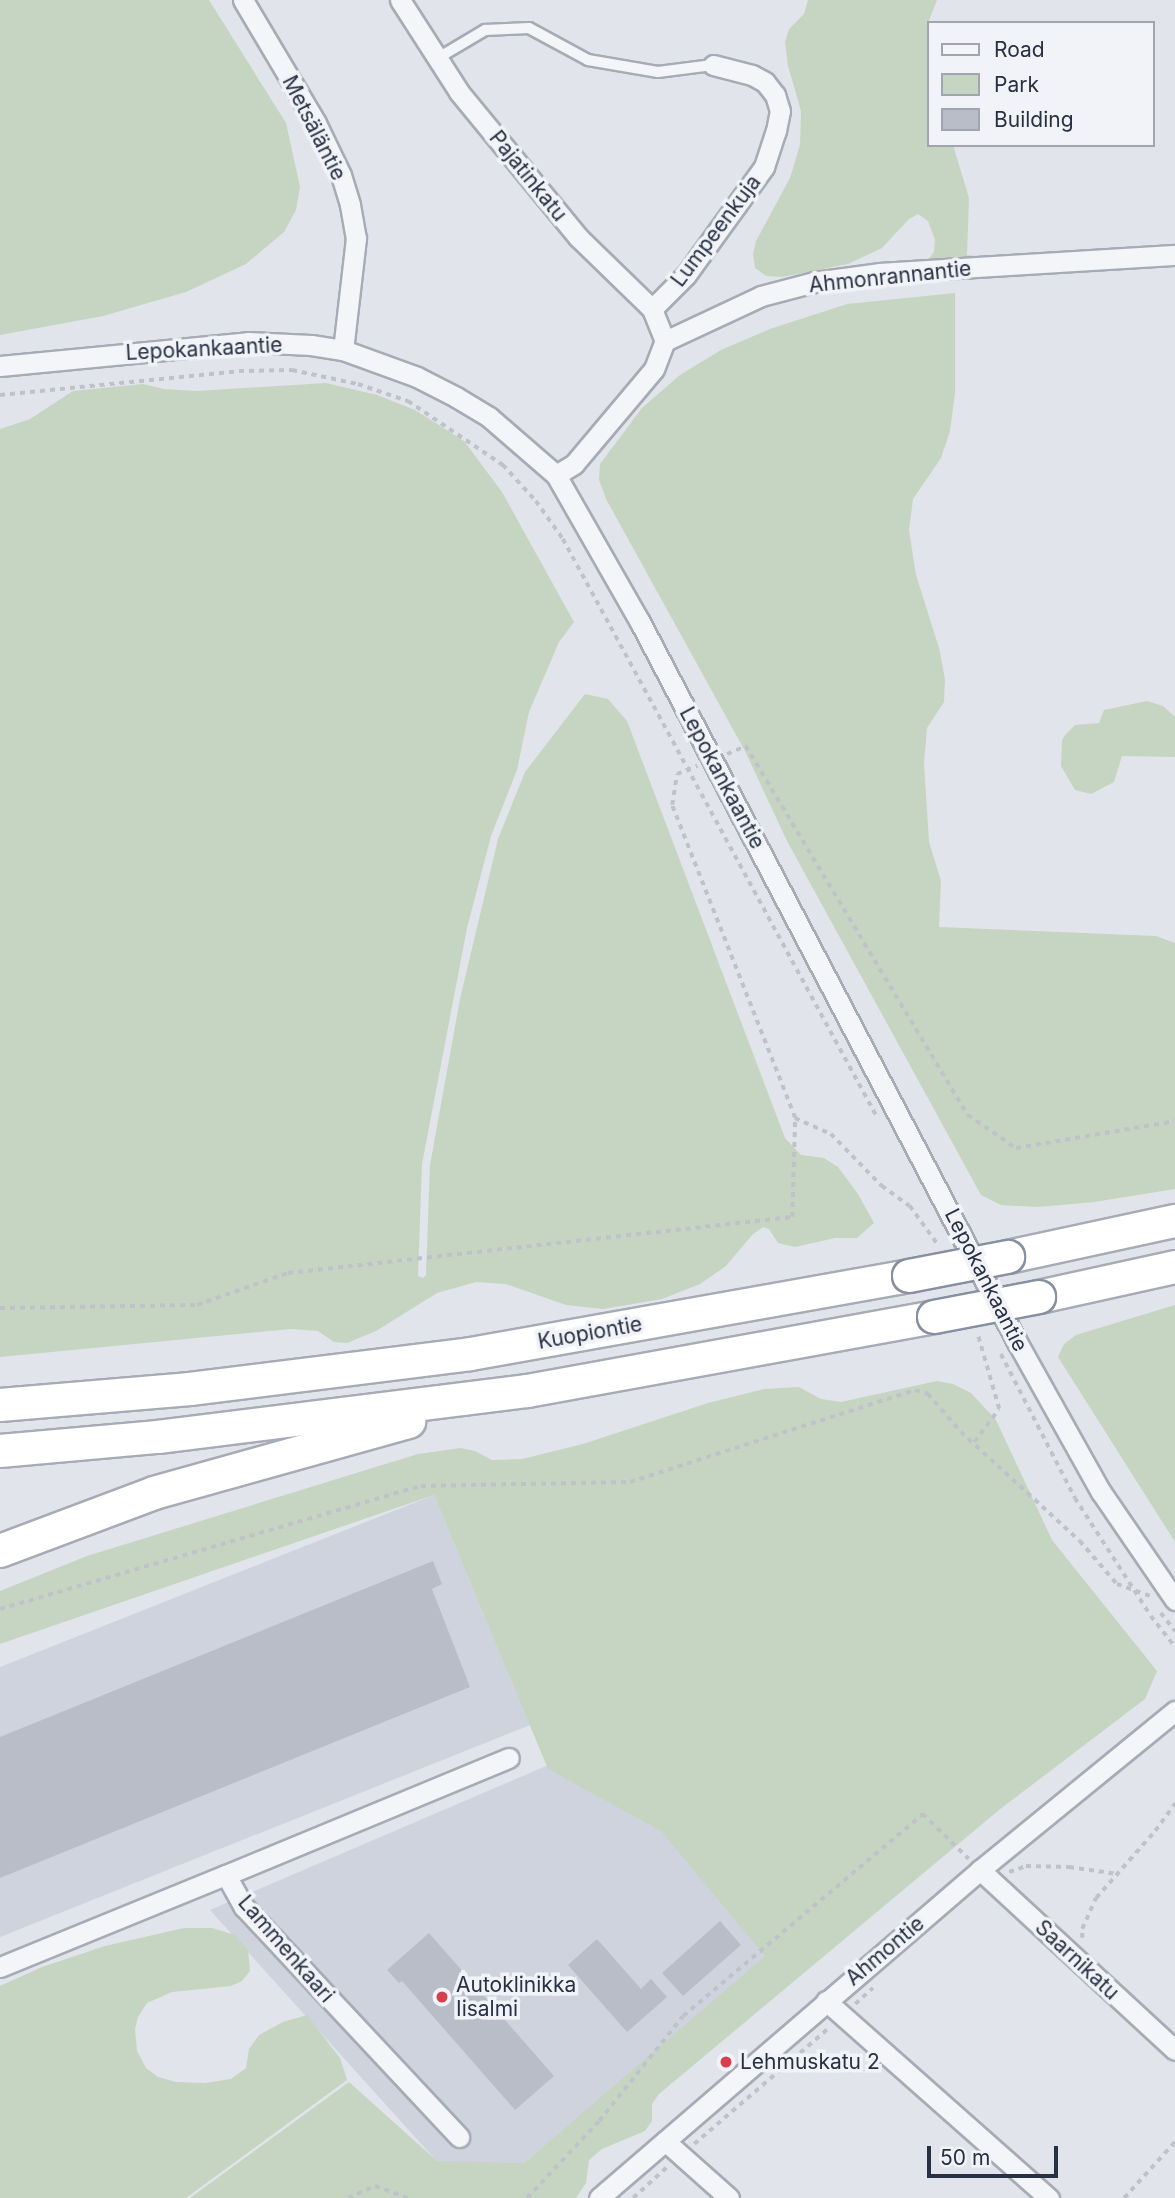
<!DOCTYPE html>
<meta charset="utf-8">
<style>
body{margin:0}
#map{position:relative;width:1175px;height:2198px;overflow:hidden;background:#e1e4ea;font-family:Inter,sans-serif}
div>[style]{position:absolute}
[style*='--x']{left:calc(var(--x)*1px);top:calc(var(--y)*1px);width:calc(var(--w)*1px);rotate:calc(var(--a)*1deg)}
.built>*{inset:0;background:#cfd3dd}
.green>*{inset:0;background:#c5d5c1}
.building>*{inset:0;background:#b8bdc8}
.path>*{height:3.5px;margin-top:-1.75px;transform-origin:0;background:repeating-linear-gradient(90deg,#bfc2c9 0 5px,transparent 0 10px)}
.roads{filter:drop-shadow(2px 0 #a6abb5) drop-shadow(-2px 0 #a6abb5) drop-shadow(0 2px #a6abb5) drop-shadow(0 -2px #a6abb5)}
.service>*{height:10px;margin:-5px;padding:0 5px;transform-origin:5px;border-radius:5px;background:#f4f5f8}
.minor>*{height:19px;margin:-9.5px;padding:0 9.5px;transform-origin:9.5px;border-radius:9.5px;background:#f4f5f8}
.trunk>*{height:32px;margin:-16px;padding:0 16px;transform-origin:16px;border-radius:16px;background:#fff}
.bridges{filter:drop-shadow(2px 0 #8790a2) drop-shadow(-2px 0 #8790a2) drop-shadow(0 2px #8790a2) drop-shadow(0 -2px #8790a2)}
.trunk-bridge>*{height:32px;margin:-16px;padding:0 16px;transform-origin:16px;border-radius:16px;background:#fff}
.dots>*{width:19px;height:19px;translate:-50% -50%;box-sizing:border-box;border:4px solid #f1f3f8;border-radius:50%}
span{translate:-50% -50%;white-space:nowrap;text-align:center;line-height:1.15;-webkit-text-stroke:7px #f1f3f8;paint-order:stroke}
.street-label{font-size:21px;color:#283143}
.poi-label{font-size:21px;color:#283143}
.left{translate:0 -50%;text-align:left}
.legend{position:absolute;left:927px;top:21px;width:228px;height:126px;box-sizing:border-box;background:#f1f3f8;border:2px solid #a1a5b0;margin:0;padding:9px 12px;list-style:none;font-size:21px;color:#283143}
.legend li{display:flex;align-items:center;gap:14px;height:35px}
.legend b{width:35px;border:2px solid #a1a5b0}
.scale{position:absolute;left:927px;top:2146px;width:131px;height:32px;box-sizing:border-box;border:4px solid #283143;border-top:0;padding-left:9px;font-size:21px;line-height:24px;white-space:nowrap;color:#283143;-webkit-text-stroke:5px #f1f3f8;paint-order:stroke}
</style>
<div id="map">
<div class="built">
<i style="clip-path:polygon(434px 1495px,530px 1725px,0 1937px,0 1667px)"></i>
<i style="clip-path:polygon(593px 1746px,788px 1941px,482px 2198px,470px 2198px,210px 1910px)"></i>
</div>
<div class="green">
<i style="clip-path:polygon(0 0,209px 0,286px 123px,300px 187px,296px 210px,284px 232px,246px 264px,186px 292px,103px 316px,0 335px)"></i>
<i style="clip-path:polygon(808px 0,937px 0,928px 23px,928px 145px,953px 145px,969px 198px,967px 255px,975px 256px,972px 262px,925px 264px,934px 252px,935px 240px,928px 221px,918px 214px,909px 219px,882px 248px,848px 264px,782px 277px,766px 276px,755px 268px,753px 254px,756px 241px,790px 178px,800px 145px,801px 111px,788px 66px,785px 42px,789px 29px,804px 14px)"></i>
<i style="clip-path:polygon(955px 293px,955px 393px,950px 431px,941px 458px,913px 499px,909px 530px,916px 575px,939px 648px,945px 679px,944px 702px,927px 728px,924px 763px,929px 842px,941px 881px,939px 927px,1156px 936px,1175px 943px,1175px 1189px,1094px 1202px,1038px 1207px,1001px 1205px,981px 1195px,787px 841px,745px 751px,606px 499px,599px 480px,600px 464px,642px 408px,680px 375px,721px 350px,770px 329px,847px 304px)"></i>
<i style="clip-path:polygon(326px 383px,377px 395px,415px 410px,464px 441px,502px 492px,574px 622px,559px 642px,529px 712px,517px 770px,491px 836px,467px 928px,422px 1164px,418px 1276px,423px 1278px,426px 1275px,430px 1165px,460px 999px,498px 839px,525px 772px,585px 694px,608px 699px,627px 721px,785px 1138px,801px 1155px,824px 1158px,838px 1167px,858px 1194px,874px 1223px,857px 1238px,835px 1238px,795px 1247px,778px 1243px,769px 1229px,763px 1227px,752px 1235px,726px 1266px,700px 1284px,662px 1299px,603px 1309px,566px 1305px,506px 1284px,476px 1282px,437px 1293px,376px 1331px,347px 1343px,334px 1342px,318px 1331px,291px 1329px,0 1357px,0 429px,30px 419px,73px 391px,143px 384px,164px 389px,197px 391px)"></i>
<i style="clip-path:polygon(1147px 701px,1163px 706px,1175px 717px,1175px 757px,1122px 756px,1114px 782px,1091px 794px,1075px 790px,1061px 766px,1062px 740px,1066px 734px,1075px 725px,1099px 723px,1104px 710px)"></i>
<i style="clip-path:polygon(1175px 1305px,1175px 1542px,1058px 1357px,1064px 1344px,1076px 1335px)"></i>
<i style="clip-path:polygon(937px 1381px,953px 1384px,971px 1393px,996px 1420px,1052px 1540px,1157px 1671px,1145px 1699px,999px 1810px,659px 2094px,652px 2104px,652px 2121px,645px 2131px,602px 2149px,589px 2160px,586px 2183px,576px 2198px,190px 2198px,349px 2082px,437px 2161px,524px 2163px,765px 1956px,661px 1831px,548px 1769px,434px 1495px,0 1644px,0 1591px,87px 1556px,418px 1454px,461px 1448px,475px 1451px,492px 1460px,522px 1459px,583px 1444px,708px 1403px,764px 1389px,799px 1387px,821px 1399px,841px 1402px)"></i>
<i style="clip-path:polygon(184px 1928px,212px 1928px,235px 1935px,248px 1950px,250px 1971px,242px 1981px,231px 1986px,172px 1992px,147px 2003px,138px 2017px,135px 2029px,137px 2051px,146px 2068px,158px 2077px,176px 2082px,205px 2083px,231px 2079px,246px 2068px,249px 2049px,259px 2035px,283px 2022px,307px 2015px,340px 2058px,347px 2080px,186px 2198px,0 2198px,0 1986px,42px 1967px,105px 1946px)"></i>
</div>
<div class="building">
<i style="clip-path:polygon(433px 1561px,442px 1584px,432px 1589px,470px 1687px,0 1878px,0 1737px)"></i>
<i style="clip-path:polygon(720px 1921px,741px 1945px,683px 1996px,662px 1973px)"></i>
<i style="clip-path:polygon(429px 1933px,554px 2076px,515px 2110px,402px 1981px,399px 1983px,387px 1970px)"></i>
<i style="clip-path:polygon(597px 1939px,641px 1989px,651px 1979px,667px 1997px,627px 2032px,568px 1965px)"></i>
</div>
<div class="path">
<i style="--x:0;--y:395;--w:240;--a:-5.7"></i>
<i style="--x:239;--y:371;--w:53;--a:-1.1"></i>
<i style="--x:292;--y:370;--w:67;--a:12"></i>
<i style="--x:358;--y:384;--w:53;--a:18.8"></i>
<i style="--x:408;--y:401;--w:115;--a:34"></i>
<i style="--x:503;--y:465;--w:49;--a:47.5"></i>
<i style="--x:536;--y:501;--w:47;--a:54.6"></i>
<i style="--x:563;--y:539;--w:656;--a:61.48"></i>
<i style="--x:727;--y:754;--w:21;--a:-23"></i>
<i style="--x:746;--y:746;--w:431;--a:59"></i>
<i style="--x:968;--y:1115;--w:58;--a:34.5"></i>
<i style="--x:1016;--y:1148;--w:161;--a:-9.6"></i>
<i style="--x:795;--y:1118;--w:39;--a:24"></i>
<i style="--x:831;--y:1134;--w:73;--a:45.6"></i>
<i style="--x:882;--y:1186;--w:34;--a:36"></i>
<i style="--x:910;--y:1206;--w:49;--a:54.1"></i>
<i style="--x:0;--y:1308;--w:197;--a:-0.9"></i>
<i style="--x:197;--y:1305;--w:96;--a:-19.4"></i>
<i style="--x:288;--y:1273;--w:507;--a:-6.34"></i>
<i style="--x:792;--y:1217;--w:99;--a:-88.3"></i>
<i style="--x:795;--y:1118;--w:336;--a:-111.5"></i>
<i style="--x:672;--y:805;--w:31;--a:-81"></i>
<i style="--x:677;--y:774;--w:22;--a:-22"></i>
<i style="--x:1001;--y:1354;--w:162;--a:62.8"></i>
<i style="--x:1075;--y:1498;--w:140;--a:57.2"></i>
<i style="--x:1151;--y:1616;--w:39;--a:52"></i>
<i style="--x:974;--y:1442;--w:41;--a:-52.9"></i>
<i style="--x:999;--y:1409;--w:79;--a:-106.1"></i>
<i style="--x:0;--y:1609;--w:439;--a:-16.3"></i>
<i style="--x:421;--y:1486;--w:209;--a:-1.1"></i>
<i style="--x:630;--y:1482;--w:299;--a:-17.9"></i>
<i style="--x:915;--y:1390;--w:14;--a:17"></i>
<i style="--x:928;--y:1394;--w:50;--a:49"></i>
<i style="--x:961;--y:1432;--w:161;--a:42.5"></i>
<i style="--x:1080;--y:1541;--w:57;--a:49.3"></i>
<i style="--x:1117;--y:1584;--w:35;--a:20"></i>
<i style="--x:1161;--y:1613;--w:23;--a:52"></i>
<i style="--x:1009;--y:1872;--w:18;--a:-19"></i>
<i style="--x:1026;--y:1866;--w:43;--a:1.3"></i>
<i style="--x:1069;--y:1867;--w:49;--a:8.3"></i>
<i style="--x:1082;--y:1938;--w:9;--a:-90"></i>
<i style="--x:1082;--y:1929;--w:34;--a:-66"></i>
<i style="--x:1096;--y:1898;--w:89;--a:-48.6"></i>
<i style="--x:1155;--y:1831;--w:34;--a:-54"></i>
<i style="--x:855;--y:2004;--w:24;--a:-42"></i>
<i style="--x:694;--y:2144;--w:178;--a:-40.7"></i>
<i style="--x:348;--y:2198;--w:30;--a:-24"></i>
<i style="--x:375;--y:2186;--w:35;--a:20"></i>
<i style="--x:527;--y:2198;--w:105;--a:-46.9"></i>
<i style="--x:599;--y:2121;--w:134;--a:-51.3"></i>
<i style="--x:683;--y:2016;--w:314;--a:-40.1"></i>
<i style="--x:923;--y:1814;--w:64;--a:44.4"></i>
<i style="--x:633;--y:2198;--w:46;--a:-42.4"></i>
<i style="--x:1124;--y:2198;--w:76;--a:-47.7"></i>
</div>
<div class="roads">
<div class="service">
<i style="--x:438;--y:58;--w:55;--a:-30.8"></i>
<i style="--x:485;--y:30;--w:44;--a:-2.6"></i>
<i style="--x:529;--y:28;--w:67;--a:28.5"></i>
<i style="--x:588;--y:60;--w:71;--a:9.7"></i>
<i style="--x:658;--y:72;--w:55;--a:-7.3"></i>
</div>
<div class="minor">
<i style="--x:243;--y:0;--w:143;--a:59.3"></i>
<i style="--x:316;--y:123;--w:58;--a:64.3"></i>
<i style="--x:341;--y:175;--w:31;--a:73"></i>
<i style="--x:350;--y:205;--w:34;--a:80"></i>
<i style="--x:356;--y:238;--w:113;--a:96.6"></i>
<i style="--x:400;--y:0;--w:109;--a:57.3"></i>
<i style="--x:459;--y:92;--w:188;--a:50.6"></i>
<i style="--x:578;--y:237;--w:103;--a:44.2"></i>
<i style="--x:652;--y:309;--w:35;--a:68"></i>
<i style="--x:652;--y:309;--w:48;--a:-45"></i>
<i style="--x:686;--y:275;--w:133;--a:-54.2"></i>
<i style="--x:764;--y:167;--w:38;--a:-72"></i>
<i style="--x:776;--y:131;--w:20;--a:-79"></i>
<i style="--x:780;--y:111;--w:17;--a:-107"></i>
<i style="--x:775;--y:95;--w:16;--a:-128"></i>
<i style="--x:765;--y:82;--w:15;--a:-152"></i>
<i style="--x:752;--y:75;--w:40;--a:-165.6"></i>
<i style="--x:0;--y:366;--w:249;--a:-5.5"></i>
<i style="--x:248;--y:342;--w:63;--a:2.7"></i>
<i style="--x:311;--y:345;--w:32;--a:9"></i>
<i style="--x:343;--y:350;--w:79;--a:20"></i>
<i style="--x:417;--y:377;--w:44;--a:27.1"></i>
<i style="--x:456;--y:397;--w:39;--a:31"></i>
<i style="--x:489;--y:417;--w:89;--a:40.9"></i>
<i style="--x:556;--y:475;--w:169;--a:60.3"></i>
<i style="--x:640;--y:622;--w:813;--a:62.36"></i>
<i style="--x:1017;--y:1342;--w:172;--a:60.8"></i>
<i style="--x:1101;--y:1492;--w:131;--a:55.6"></i>
<i style="--x:556;--y:475;--w:21;--a:-31"></i>
<i style="--x:574;--y:464;--w:124;--a:-49.9"></i>
<i style="--x:654;--y:369;--w:30;--a:-69"></i>
<i style="--x:665;--y:341;--w:106;--a:-25.1"></i>
<i style="--x:761;--y:296;--w:55;--a:-14.8"></i>
<i style="--x:814;--y:282;--w:67;--a:-7.8"></i>
<i style="--x:880;--y:273;--w:296;--a:-3.5"></i>
<i style="--x:980;--y:1870;--w:265;--a:42.7"></i>
<i style="--x:226;--y:1875;--w:306;--a:-22.5"></i>
<i style="--x:0;--y:1967;--w:244;--a:-22.2"></i>
<i style="--x:226;--y:1875;--w:37;--a:61"></i>
<i style="--x:244;--y:1907;--w:315;--a:46.9"></i>
<i style="--x:826;--y:2001;--w:298;--a:41.5"></i>
<i style="--x:665;--y:2141;--w:86;--a:41.7"></i>
<i style="--x:599;--y:2198;--w:503;--a:-40.72"></i>
<i style="--x:980;--y:1870;--w:252;--a:-39.2"></i>
</div>
<div class="trunk">
<i style="--x:1008;--y:1257;--w:171;--a:-12.2"></i>
<i style="--x:1039;--y:1297;--w:139;--a:-12.4"></i>
<i style="--x:0;--y:1405;--w:191;--a:-4.8"></i>
<i style="--x:190;--y:1389;--w:283;--a:-7.1"></i>
<i style="--x:471;--y:1354;--w:445;--a:-10.1"></i>
<i style="--x:0;--y:1451;--w:159;--a:-5.1"></i>
<i style="--x:158;--y:1437;--w:373;--a:-7.1"></i>
<i style="--x:528;--y:1391;--w:413;--a:-10.3"></i>
<i style="--x:0;--y:1551;--w:165;--a:-20.6"></i>
<i style="--x:154;--y:1493;--w:265;--a:-15.6"></i>
</div>
</div>
<div class="bridges">
<div class="trunk-bridge">
<i style="--x:909;--y:1276;--w:101;--a:-10.9"></i>
<i style="--x:934;--y:1317;--w:107;--a:-10.8"></i>
</div>
</div>
<div class="dots">
<i style="left:442px;top:1997px;background:#d63f4e"></i>
<i style="left:726px;top:2062px;background:#d63f4e"></i>
</div>
<div class="street-label">
<span style="left:314px;top:128px;rotate:63deg">Metsäläntie</span>
<span style="left:528px;top:176px;rotate:51deg">Pajatinkatu</span>
<span style="left:716px;top:231px;rotate:-53deg">Lumpeenkuja</span>
<span style="left:890px;top:277px;rotate:-6deg">Ahmonrannantie</span>
<span style="left:204px;top:349px;rotate:-3deg">Lepokankaantie</span>
<span style="left:722px;top:778px;rotate:62deg">Lepokankaantie</span>
<span style="left:986px;top:1280px;rotate:63deg">Lepokankaantie</span>
<span style="left:590px;top:1333px;rotate:-10deg">Kuopiontie</span>
<span style="left:286px;top:1949px;rotate:49deg">Lammenkaari</span>
<span style="left:885px;top:1951px;rotate:-40deg">Ahmontie</span>
<span style="left:1077px;top:1960px;rotate:43deg">Saarnikatu</span>
</div>
<div class="poi-label">
<span class="left" style="left:456px;top:1997px">Autoklinikka<br>Iisalmi</span>
<span class="left" style="left:740px;top:2062px">Lehmuskatu 2</span>
</div>
<ul class="legend">
<li><b style="height:9px;background:#f4f5f8"></b>Road</li>
<li><b style="height:19px;background:#c5d5c1"></b>Park</li>
<li><b style="height:19px;background:#b8bdc8"></b>Building</li>
</ul>
<div class="scale">50 m</div>
</div>
